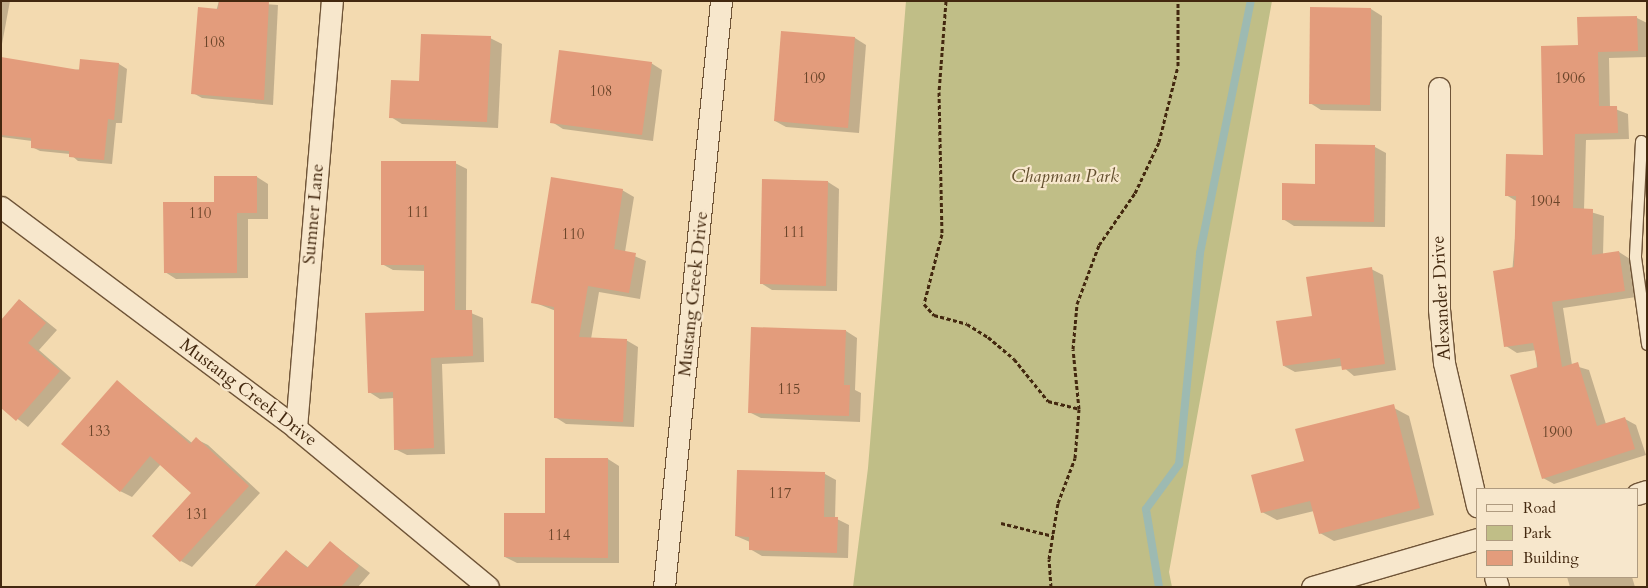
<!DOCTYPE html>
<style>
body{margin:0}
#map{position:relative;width:1648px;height:588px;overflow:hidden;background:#f3dab0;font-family:Cardo,serif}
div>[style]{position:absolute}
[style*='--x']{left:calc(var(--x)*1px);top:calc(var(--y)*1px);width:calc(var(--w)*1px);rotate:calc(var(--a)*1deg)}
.green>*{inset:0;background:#c0be87}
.shadow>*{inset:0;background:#0003}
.stream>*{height:8px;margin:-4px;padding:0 4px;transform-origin:4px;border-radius:4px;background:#9dbab2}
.building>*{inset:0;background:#e39c7c}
.path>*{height:3px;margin-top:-1.5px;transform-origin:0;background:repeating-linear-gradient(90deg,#43280f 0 4px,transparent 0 6.5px)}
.roads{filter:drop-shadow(1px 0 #6f5437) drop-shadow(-1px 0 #6f5437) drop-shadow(0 1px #6f5437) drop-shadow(0 -1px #6f5437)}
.service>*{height:11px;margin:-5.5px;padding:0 5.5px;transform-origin:5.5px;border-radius:5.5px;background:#f7e7cc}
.minor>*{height:21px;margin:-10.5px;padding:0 10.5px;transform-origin:10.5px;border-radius:10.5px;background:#f7e7cc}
span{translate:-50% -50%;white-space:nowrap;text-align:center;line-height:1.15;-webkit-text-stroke:4.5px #f7e7cc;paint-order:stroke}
.number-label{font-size:15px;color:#6b452a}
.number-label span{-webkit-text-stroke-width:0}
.park-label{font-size:18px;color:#624e2d;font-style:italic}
.street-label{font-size:18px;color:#43280f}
.frame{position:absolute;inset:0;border:2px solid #43280f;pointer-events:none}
.legend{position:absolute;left:1476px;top:488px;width:162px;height:90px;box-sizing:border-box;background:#f7e7cc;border:1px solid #af9b80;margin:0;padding:6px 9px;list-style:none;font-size:15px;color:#43280f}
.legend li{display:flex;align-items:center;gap:10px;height:25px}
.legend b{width:25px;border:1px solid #af9b80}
</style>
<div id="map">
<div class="green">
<i style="clip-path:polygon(906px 1px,1272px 1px,1169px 572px,1172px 587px,853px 587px,868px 468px)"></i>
</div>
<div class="shadow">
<i style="clip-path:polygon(1px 1px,10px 1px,2px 44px,1px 44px)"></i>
<i style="clip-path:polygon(219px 1px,278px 5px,273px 105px,202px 98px,193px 93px)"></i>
<i style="clip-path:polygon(1371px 9px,1382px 16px,1381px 111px,1321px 110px,1310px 103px)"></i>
<i style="clip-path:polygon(1637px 18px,1647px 23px,1647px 57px,1609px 58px,1610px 107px,1628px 114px,1629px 139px,1586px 140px,1584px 210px,1604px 216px,1603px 255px,1619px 252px,1630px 259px,1636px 297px,1563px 308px,1572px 365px,1589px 370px,1606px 424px,1625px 419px,1636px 425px,1646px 455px,1554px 484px,1543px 478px,1536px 350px,1517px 353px,1506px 346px,1518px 202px,1506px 195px,1545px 156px,1579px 47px,1578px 19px)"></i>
<i style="clip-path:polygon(782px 32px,855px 38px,866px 45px,859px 133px,786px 127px,775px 121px)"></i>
<i style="clip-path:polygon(490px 38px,502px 44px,498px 128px,402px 124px,391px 117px,421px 82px)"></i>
<i style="clip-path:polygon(651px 63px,662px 70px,653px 141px,563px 129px,552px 122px)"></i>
<i style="clip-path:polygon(119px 64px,127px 69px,122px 123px,116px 123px,112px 164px,78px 161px,70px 154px,40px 151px,32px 147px,32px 141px,1px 137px,1px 80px)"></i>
<i style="clip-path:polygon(1375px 147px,1386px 153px,1385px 227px,1294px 226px,1283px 219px,1316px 185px)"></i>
<i style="clip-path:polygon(455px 163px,467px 169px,466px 311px,483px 318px,484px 362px,442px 364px,445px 454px,407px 455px,395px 449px,394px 398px,380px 399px,369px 392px,425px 312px,425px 271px,393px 270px,382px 264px)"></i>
<i style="clip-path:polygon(257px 177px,268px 184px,268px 219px,248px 219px,248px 278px,176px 279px,165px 272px,215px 203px)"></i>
<i style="clip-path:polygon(828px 182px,839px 189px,837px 291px,772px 290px,761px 283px)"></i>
<i style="clip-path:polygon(622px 190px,634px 197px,625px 252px,646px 261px,640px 299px,599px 292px,591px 339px,626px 340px,638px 347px,634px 427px,566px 424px,555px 417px,556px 311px,533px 302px)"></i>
<i style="clip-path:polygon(1371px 269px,1383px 275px,1396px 370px,1354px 376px,1342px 366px,1295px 372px,1284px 366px,1314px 317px)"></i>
<i style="clip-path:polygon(20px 300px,57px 330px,39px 350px,71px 378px,28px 427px,1px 406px)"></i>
<i style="clip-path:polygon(752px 328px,846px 331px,857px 338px,855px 390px,861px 393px,860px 422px,761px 418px,749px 412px)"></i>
<i style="clip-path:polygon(118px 382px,192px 443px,196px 439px,208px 445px,260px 493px,192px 567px,181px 561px,192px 493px,161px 464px,132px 497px,120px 491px)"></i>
<i style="clip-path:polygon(1394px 408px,1409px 416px,1434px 515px,1334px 541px,1320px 533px,1314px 511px,1277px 520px,1262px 512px,1305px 462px)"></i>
<i style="clip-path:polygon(546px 459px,608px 459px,619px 466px,619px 563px,517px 563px,505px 557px,546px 514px)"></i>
<i style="clip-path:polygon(825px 474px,836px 480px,835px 518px,849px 525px,848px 558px,762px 556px,750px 549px,750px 542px,736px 536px)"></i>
<i style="clip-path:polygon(330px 542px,370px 573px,358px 587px,255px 587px,286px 551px,309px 568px)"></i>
<i style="clip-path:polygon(1567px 577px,1632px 577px,1635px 587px,1570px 587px)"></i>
</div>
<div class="stream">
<i style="--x:1159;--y:587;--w:79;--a:-99.5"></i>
<i style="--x:1146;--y:509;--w:56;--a:-53.7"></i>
<i style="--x:1179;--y:464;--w:212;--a:-84.3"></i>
<i style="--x:1200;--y:253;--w:257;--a:-78.6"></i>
</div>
<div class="building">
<i style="clip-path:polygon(219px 1px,269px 1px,264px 100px,191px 94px,198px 7px,218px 9px)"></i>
<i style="clip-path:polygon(1310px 7px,1371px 8px,1370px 105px,1309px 104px)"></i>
<i style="clip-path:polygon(1637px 16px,1638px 51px,1598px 52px,1599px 106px,1617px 106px,1618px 133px,1575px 134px,1573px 208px,1593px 209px,1592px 255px,1619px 251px,1625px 291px,1552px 302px,1562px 367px,1578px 362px,1597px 426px,1625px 417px,1635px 449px,1542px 479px,1510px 375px,1538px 367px,1533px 343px,1504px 347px,1493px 271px,1514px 267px,1516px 196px,1505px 196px,1506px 154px,1543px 155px,1541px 46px,1578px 45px,1577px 17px)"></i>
<i style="clip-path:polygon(781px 31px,855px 37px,848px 128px,774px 121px)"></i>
<i style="clip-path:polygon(421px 34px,491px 36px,487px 122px,389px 118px,391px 80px,419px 81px)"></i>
<i style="clip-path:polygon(559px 50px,652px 62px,642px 135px,550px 123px)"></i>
<i style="clip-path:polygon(1px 57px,79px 70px,80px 59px,119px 63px,114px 120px,108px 119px,104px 160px,69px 157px,69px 151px,31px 148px,31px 138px,1px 135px)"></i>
<i style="clip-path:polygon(1315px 144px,1375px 145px,1374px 222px,1282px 220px,1282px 183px,1315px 184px)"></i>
<i style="clip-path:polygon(381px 161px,456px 161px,455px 310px,472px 310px,473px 356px,431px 358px,434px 448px,394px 450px,393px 392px,368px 393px,365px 313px,424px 311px,424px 265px,381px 265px)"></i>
<i style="clip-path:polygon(214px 176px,257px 176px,257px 213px,237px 213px,237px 273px,164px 273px,163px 202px,214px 202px)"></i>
<i style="clip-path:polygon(551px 177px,623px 189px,614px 249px,636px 253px,629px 293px,588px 286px,579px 337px,627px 339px,623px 422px,554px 418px,554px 307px,531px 303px)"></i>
<i style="clip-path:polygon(762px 179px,828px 181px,826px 286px,760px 284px)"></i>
<i style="clip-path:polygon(1372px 267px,1385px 364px,1342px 370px,1340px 358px,1283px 366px,1276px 321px,1312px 316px,1306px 277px)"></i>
<i style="clip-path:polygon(19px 299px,46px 323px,28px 343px,60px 371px,16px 421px,1px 408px,1px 320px)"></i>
<i style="clip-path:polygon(751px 327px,846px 330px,844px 385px,850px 385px,849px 416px,748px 413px)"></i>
<i style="clip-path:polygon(117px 380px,190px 444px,196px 437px,249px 486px,180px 562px,152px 536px,191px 493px,150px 456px,120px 492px,61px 444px)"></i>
<i style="clip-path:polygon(1394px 404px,1420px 508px,1319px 534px,1310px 501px,1261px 513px,1251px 475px,1304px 461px,1295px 429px)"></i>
<i style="clip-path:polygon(545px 458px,608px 458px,608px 558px,504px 557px,504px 513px,545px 513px)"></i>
<i style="clip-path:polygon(737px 470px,825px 472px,824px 517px,838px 517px,837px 553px,749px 550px,749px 537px,735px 536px)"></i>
<i style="clip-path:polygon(330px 541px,359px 566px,341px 587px,254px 587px,286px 550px,307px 568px)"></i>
</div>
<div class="path">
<i style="--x:946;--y:1;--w:91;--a:94.4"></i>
<i style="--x:939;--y:92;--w:142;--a:88.8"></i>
<i style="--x:942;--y:234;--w:72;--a:104.4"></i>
<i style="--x:924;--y:304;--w:15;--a:48"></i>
<i style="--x:934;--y:315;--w:34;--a:15"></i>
<i style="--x:967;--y:324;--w:25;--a:32"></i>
<i style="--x:988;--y:337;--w:34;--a:40"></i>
<i style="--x:1014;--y:359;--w:54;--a:51"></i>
<i style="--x:1048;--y:401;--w:32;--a:14"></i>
<i style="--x:1001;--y:523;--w:54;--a:14"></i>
<i style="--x:1051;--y:587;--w:28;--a:-94"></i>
<i style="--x:1049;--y:559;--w:57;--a:-80.9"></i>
<i style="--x:1058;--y:503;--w:48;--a:-69.3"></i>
<i style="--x:1075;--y:458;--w:49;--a:-85.3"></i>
<i style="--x:1079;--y:409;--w:60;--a:-95.7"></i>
<i style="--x:1073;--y:349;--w:45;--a:-84.9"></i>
<i style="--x:1077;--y:304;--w:63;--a:-69.6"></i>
<i style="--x:1099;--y:245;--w:63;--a:-55.3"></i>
<i style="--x:1135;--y:193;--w:56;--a:-64.8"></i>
<i style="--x:1159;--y:142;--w:78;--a:-76"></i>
<i style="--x:1178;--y:66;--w:65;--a:-90"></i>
</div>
<div class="roads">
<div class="service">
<i style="--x:1641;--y:141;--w:116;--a:93"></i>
<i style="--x:1635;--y:257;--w:88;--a:82.1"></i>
</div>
<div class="minor">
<i style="--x:1439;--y:88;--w:221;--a:90"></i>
<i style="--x:1439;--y:309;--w:54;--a:84.7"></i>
<i style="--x:1444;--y:363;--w:147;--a:77"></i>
<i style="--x:1;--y:207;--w:369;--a:36.8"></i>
<i style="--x:296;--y:428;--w:249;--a:39.6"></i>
<i style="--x:296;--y:428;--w:429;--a:-85.2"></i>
<i style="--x:1637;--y:494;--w:10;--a:-17"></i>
<i style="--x:1495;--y:577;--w:10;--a:73"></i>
<i style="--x:664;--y:587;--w:589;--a:-84.44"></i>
<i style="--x:1312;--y:587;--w:172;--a:-16.2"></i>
</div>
</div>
<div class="number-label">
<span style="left:214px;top:43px">108</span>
<span style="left:814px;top:79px">109</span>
<span style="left:1570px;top:79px">1906</span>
<span style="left:601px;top:92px">108</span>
<span style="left:1545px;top:202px">1904</span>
<span style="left:418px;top:213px">111</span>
<span style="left:200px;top:214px">110</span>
<span style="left:794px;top:233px">111</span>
<span style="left:573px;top:235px">110</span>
<span style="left:789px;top:390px">115</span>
<span style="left:99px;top:432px">133</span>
<span style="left:1557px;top:433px">1900</span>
<span style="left:780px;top:494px">117</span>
<span style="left:197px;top:515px">131</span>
<span style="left:559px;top:536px">114</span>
</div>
<div class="park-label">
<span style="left:1065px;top:177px">Chapman Park</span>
</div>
<div class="street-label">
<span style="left:314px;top:214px;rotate:-85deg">Sumner Lane</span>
<span style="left:694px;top:294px;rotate:-84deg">Mustang Creek Drive</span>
<span style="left:1442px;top:298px;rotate:-93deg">Alexander Drive</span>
<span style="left:248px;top:393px;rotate:37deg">Mustang Creek Drive</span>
</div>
<div class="frame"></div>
<ul class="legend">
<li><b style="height:6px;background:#f7e7cc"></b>Road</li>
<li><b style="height:14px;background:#c0be87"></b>Park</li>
<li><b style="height:14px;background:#e39c7c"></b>Building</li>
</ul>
</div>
